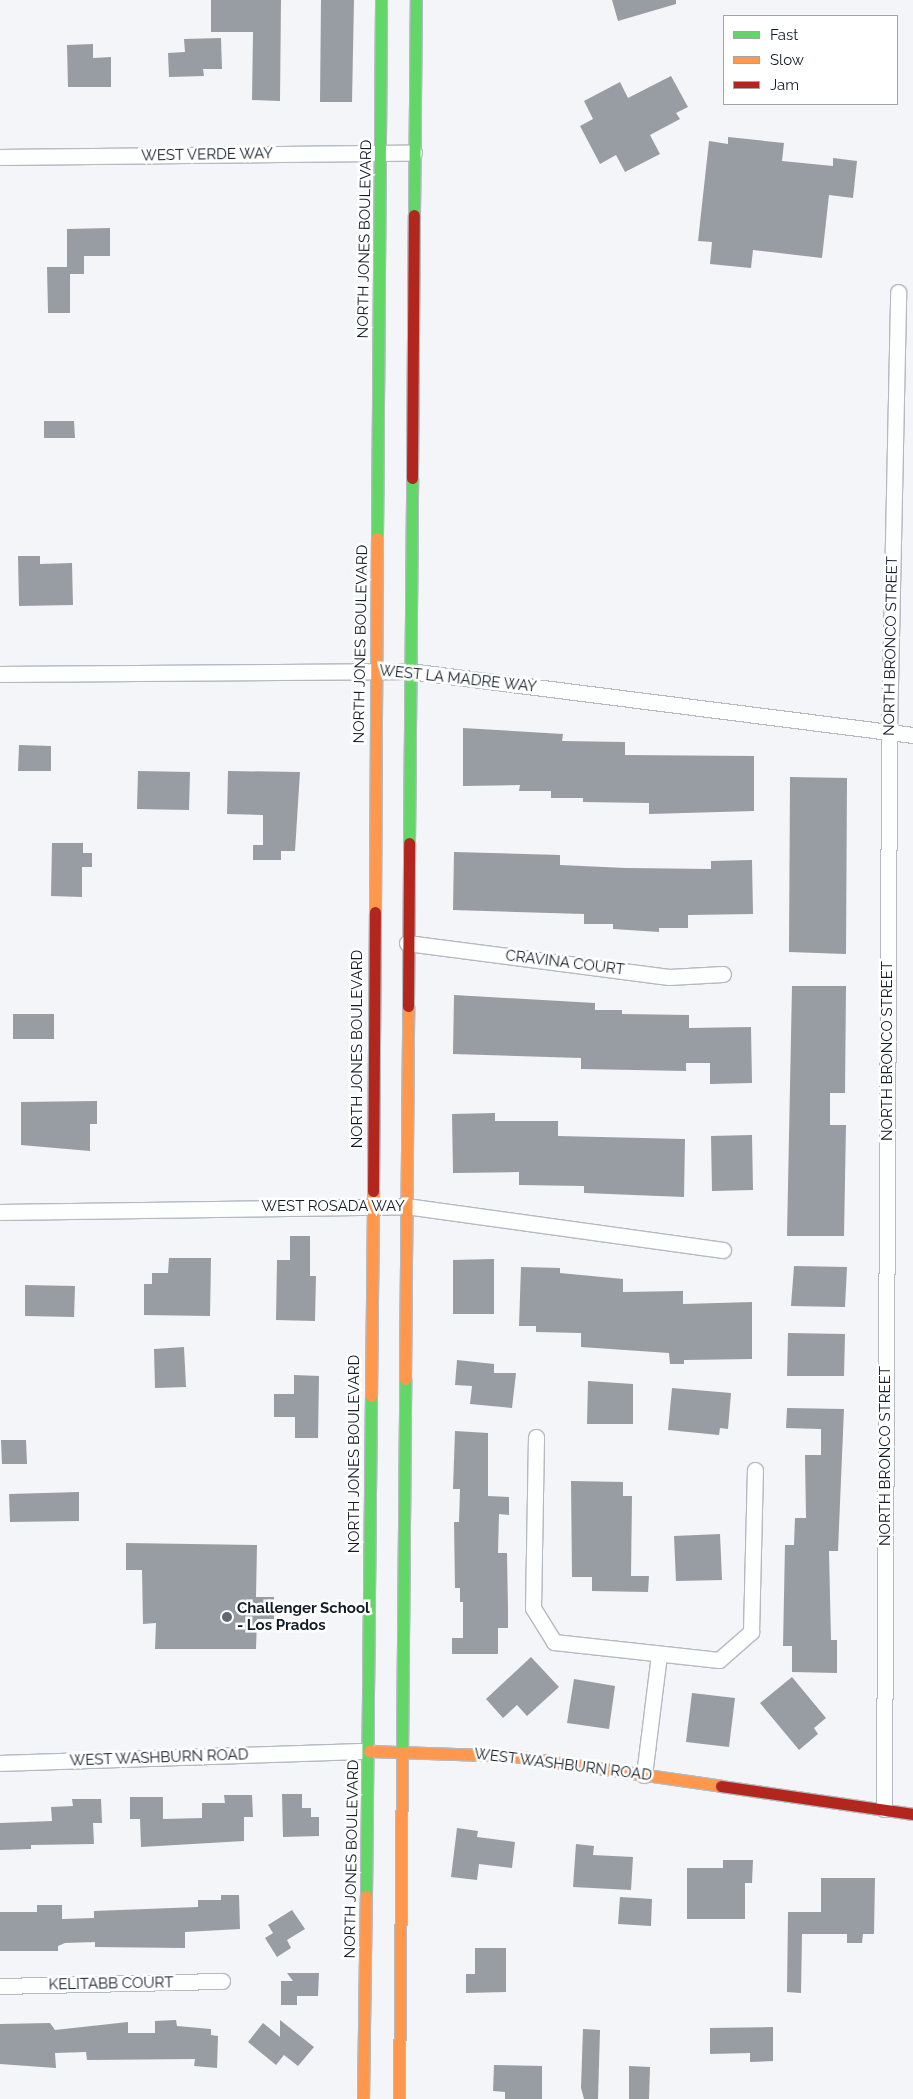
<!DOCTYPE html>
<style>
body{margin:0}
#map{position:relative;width:913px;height:2099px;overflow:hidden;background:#f3f5f8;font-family:Raleway,sans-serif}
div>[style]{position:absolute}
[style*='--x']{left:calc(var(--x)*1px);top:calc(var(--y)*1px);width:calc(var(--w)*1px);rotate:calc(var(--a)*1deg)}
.building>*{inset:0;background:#989da3}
.roads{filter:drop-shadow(1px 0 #b4bac0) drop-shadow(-1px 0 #b4bac0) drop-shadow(0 1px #b4bac0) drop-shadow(0 -1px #b4bac0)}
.street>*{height:15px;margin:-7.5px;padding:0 7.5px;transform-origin:7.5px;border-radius:7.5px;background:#fdfefe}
.fast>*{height:11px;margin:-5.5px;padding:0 5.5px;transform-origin:5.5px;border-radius:5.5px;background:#63d668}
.slow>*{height:11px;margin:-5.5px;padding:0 5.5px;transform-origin:5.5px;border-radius:5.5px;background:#ff974d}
.jam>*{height:11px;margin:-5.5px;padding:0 5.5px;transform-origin:5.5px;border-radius:5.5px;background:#b3261e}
.dots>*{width:14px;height:14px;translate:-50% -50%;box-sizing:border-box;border:2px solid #fff;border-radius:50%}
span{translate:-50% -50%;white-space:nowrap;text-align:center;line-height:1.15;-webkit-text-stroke:5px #fff;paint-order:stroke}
.street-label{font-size:15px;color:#131d27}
.poi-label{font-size:15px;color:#131d27;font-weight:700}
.left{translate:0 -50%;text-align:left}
.legend{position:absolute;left:723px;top:15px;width:175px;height:90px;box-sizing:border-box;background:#fff;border:1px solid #a1a5a9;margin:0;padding:6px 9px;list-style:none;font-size:15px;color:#131d27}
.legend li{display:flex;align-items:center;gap:10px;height:25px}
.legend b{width:25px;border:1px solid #a1a5a9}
</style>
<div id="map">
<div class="building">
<i style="clip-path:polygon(211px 0,281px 0,280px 101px,252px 100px,253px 32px,211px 32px)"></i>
<i style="clip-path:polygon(321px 0,354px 0,352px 102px,320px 102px)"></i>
<i style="clip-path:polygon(612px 0,676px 0,676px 4px,618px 21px)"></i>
<i style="clip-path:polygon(221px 38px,222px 69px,203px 69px,204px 76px,169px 77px,168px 53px,185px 52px,184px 39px)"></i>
<i style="clip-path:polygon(93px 44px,93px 58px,111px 57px,111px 87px,68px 87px,67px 45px)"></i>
<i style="clip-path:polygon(671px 76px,688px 107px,676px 113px,680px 119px,650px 135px,660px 154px,625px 172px,616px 155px,600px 164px,580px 126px,593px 119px,584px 101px,620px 82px,628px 98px)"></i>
<i style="clip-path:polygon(728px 137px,784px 143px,782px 161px,833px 166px,833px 158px,857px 161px,853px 198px,829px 195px,822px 258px,753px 250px,751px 268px,710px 264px,712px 242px,698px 241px,709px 141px,728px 144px)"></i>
<i style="clip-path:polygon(110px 228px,110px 256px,84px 256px,84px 274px,70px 274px,70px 313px,48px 313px,47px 267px,67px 267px,67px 229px)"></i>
<i style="clip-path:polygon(44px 421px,74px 421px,75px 438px,44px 438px)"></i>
<i style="clip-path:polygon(18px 556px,40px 556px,40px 564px,72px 563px,73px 605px,19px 606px)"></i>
<i style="clip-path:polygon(463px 728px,563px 734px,562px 741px,625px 742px,625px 755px,754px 756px,754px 811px,649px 814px,649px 803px,583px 802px,583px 798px,551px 798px,551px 791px,519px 791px,520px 785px,463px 786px)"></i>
<i style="clip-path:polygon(19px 745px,51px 746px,51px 771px,18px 771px)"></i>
<i style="clip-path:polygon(138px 771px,190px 772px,189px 810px,137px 809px)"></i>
<i style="clip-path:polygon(228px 771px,300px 772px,295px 851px,281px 851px,281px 860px,253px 860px,253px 845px,263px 845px,263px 815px,227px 814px)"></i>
<i style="clip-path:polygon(790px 777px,847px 778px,846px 954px,789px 952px)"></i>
<i style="clip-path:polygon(52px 843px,83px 843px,83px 853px,92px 853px,92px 867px,82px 867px,82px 897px,51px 896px)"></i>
<i style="clip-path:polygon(454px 852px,560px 855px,560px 865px,626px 868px,711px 869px,711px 861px,752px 860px,753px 914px,688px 915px,688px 928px,659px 928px,659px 932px,613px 929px,613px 924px,584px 924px,584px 914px,453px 910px)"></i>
<i style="clip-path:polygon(792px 986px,846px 986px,845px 1093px,830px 1093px,830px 1125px,846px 1125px,844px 1236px,787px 1236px)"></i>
<i style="clip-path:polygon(454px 995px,595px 1003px,595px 1010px,622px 1010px,622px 1014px,689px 1015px,689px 1028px,751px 1027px,752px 1083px,710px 1084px,710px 1063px,686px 1063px,686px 1071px,581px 1069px,581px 1058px,453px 1054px)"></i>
<i style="clip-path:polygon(13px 1014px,54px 1014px,54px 1039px,13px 1039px)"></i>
<i style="clip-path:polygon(97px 1101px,97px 1124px,90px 1124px,90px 1151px,21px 1145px,21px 1102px)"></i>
<i style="clip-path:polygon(495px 1113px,495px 1121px,558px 1121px,558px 1136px,685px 1139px,684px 1197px,584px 1193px,584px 1186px,519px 1185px,519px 1172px,453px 1173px,452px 1114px)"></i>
<i style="clip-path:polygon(752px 1135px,753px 1190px,712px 1191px,711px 1136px)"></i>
<i style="clip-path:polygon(290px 1236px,310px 1236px,310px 1276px,316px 1276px,315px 1321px,276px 1320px,277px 1260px,290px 1260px)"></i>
<i style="clip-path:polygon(169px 1258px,211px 1258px,210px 1316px,144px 1315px,144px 1284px,152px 1284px,152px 1273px,168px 1273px)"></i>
<i style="clip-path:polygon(494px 1259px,494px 1314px,453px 1314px,453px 1260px)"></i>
<i style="clip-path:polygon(794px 1266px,847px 1267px,845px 1307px,791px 1306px)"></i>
<i style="clip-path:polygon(521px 1267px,560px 1268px,560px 1273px,623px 1279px,623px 1292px,683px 1291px,683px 1304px,752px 1302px,752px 1359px,684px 1360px,684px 1364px,670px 1364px,669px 1353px,581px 1347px,581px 1333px,536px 1332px,536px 1326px,519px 1326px)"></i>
<i style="clip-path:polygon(25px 1285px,75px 1286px,74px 1317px,25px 1316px)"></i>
<i style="clip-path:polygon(788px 1333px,845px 1334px,844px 1376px,787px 1376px)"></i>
<i style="clip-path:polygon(184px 1347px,186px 1387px,155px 1388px,154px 1349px)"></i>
<i style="clip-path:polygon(457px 1360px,494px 1364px,494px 1373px,516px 1373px,512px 1408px,470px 1404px,472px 1386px,455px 1385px)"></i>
<i style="clip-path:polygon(294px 1375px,319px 1376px,318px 1438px,295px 1438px,295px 1417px,274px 1417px,274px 1394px,294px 1394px)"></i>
<i style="clip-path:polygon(588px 1381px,633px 1384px,633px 1424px,587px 1424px)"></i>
<i style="clip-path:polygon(672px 1388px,731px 1393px,728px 1429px,720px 1428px,719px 1435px,668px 1430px)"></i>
<i style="clip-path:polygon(787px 1408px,844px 1409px,838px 1551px,829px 1551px,831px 1640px,837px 1640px,837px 1673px,792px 1672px,792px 1646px,783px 1646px,785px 1545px,794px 1545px,795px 1518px,806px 1518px,805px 1455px,821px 1455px,821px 1429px,786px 1428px)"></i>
<i style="clip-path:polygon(455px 1431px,488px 1433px,488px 1496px,509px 1497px,509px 1515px,499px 1514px,498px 1553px,507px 1553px,508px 1610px,508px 1628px,498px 1628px,498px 1654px,452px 1654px,452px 1638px,463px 1638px,463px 1602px,460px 1602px,460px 1588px,455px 1588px,454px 1522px,459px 1522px,460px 1489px,453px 1489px)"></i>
<i style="clip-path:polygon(1px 1440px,26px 1440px,27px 1464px,2px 1464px)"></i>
<i style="clip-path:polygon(571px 1481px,623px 1482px,623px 1496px,632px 1496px,631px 1576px,649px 1576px,648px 1592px,592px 1591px,592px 1577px,572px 1577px)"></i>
<i style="clip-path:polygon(79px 1492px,79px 1521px,10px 1522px,9px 1494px)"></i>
<i style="clip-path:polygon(720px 1534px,722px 1580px,676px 1581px,674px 1536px)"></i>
<i style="clip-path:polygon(126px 1543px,257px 1545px,256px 1597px,274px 1597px,274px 1619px,257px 1619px,256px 1649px,155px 1649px,156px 1623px,143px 1624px,142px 1570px,126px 1570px)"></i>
<i style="clip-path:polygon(531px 1657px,559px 1687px,527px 1716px,517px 1705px,503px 1718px,486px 1699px)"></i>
<i style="clip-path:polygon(792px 1677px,826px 1718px,814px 1728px,818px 1734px,799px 1750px,760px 1703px)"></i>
<i style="clip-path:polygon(574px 1679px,615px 1686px,609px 1729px,567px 1723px)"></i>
<i style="clip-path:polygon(692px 1693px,735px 1698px,729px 1747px,686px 1742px)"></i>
<i style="clip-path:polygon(282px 1794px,302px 1794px,302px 1808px,311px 1808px,311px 1817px,319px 1817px,319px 1836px,283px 1837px)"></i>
<i style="clip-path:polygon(224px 1795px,252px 1795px,253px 1817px,244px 1817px,244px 1841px,141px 1847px,140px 1819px,130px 1819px,130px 1797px,163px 1797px,163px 1819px,202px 1818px,202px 1803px,225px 1803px)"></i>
<i style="clip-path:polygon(72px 1799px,101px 1799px,102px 1823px,93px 1823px,94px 1844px,31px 1845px,31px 1849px,0 1850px,0 1823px,52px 1821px,51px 1807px,73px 1806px)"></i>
<i style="clip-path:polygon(457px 1828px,478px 1831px,477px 1837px,515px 1842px,512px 1868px,479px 1864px,477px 1880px,451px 1877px)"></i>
<i style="clip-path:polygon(576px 1844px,594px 1846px,593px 1855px,633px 1857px,631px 1890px,573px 1887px)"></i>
<i style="clip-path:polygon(723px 1860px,753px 1860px,752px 1883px,745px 1883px,745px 1919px,687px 1919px,687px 1868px,723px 1868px)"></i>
<i style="clip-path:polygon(821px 1878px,875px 1878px,874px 1934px,863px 1934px,862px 1943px,847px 1943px,847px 1934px,802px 1934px,801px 1993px,787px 1992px,788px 1912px,821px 1912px)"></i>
<i style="clip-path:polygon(221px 1895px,239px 1895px,240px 1929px,185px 1932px,185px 1948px,95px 1947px,95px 1942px,65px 1943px,58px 1946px,58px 1951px,0 1951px,0 1912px,37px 1912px,37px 1905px,62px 1905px,62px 1919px,94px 1918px,94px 1911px,198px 1907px,198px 1900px,221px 1900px)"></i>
<i style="clip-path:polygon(620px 1897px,652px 1899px,651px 1926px,618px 1924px)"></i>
<i style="clip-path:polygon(292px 1910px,305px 1929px,287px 1940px,291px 1948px,277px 1957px,265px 1938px,273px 1933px,268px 1925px)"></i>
<i style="clip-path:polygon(475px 1948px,506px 1948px,506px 1992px,466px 1993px,466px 1974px,475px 1974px)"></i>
<i style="clip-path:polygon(287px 1973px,319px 1973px,318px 1996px,297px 1996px,297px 2005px,281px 2005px,281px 1981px,293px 1981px)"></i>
<i style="clip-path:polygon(176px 2020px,177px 2026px,211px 2029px,211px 2035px,218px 2036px,217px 2068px,194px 2066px,195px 2059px,87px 2060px,86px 2052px,55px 2053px,56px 2068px,0 2064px,0 2024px,50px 2023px,55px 2030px,128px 2022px,128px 2033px,155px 2033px,155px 2021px)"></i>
<i style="clip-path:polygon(280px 2020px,314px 2047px,298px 2066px,284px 2055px,276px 2065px,248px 2042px,263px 2023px,280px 2037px)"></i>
<i style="clip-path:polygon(773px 2027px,773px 2061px,750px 2062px,750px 2053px,710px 2054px,710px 2028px)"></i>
<i style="clip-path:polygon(583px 2029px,600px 2030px,598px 2099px,584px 2099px,581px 2088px)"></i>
<i style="clip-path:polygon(494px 2065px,542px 2066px,542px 2099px,505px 2099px,505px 2092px,493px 2091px)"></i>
<i style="clip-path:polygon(629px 2066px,650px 2067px,649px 2099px,629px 2099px)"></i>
</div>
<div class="roads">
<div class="street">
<i style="--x:0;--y:157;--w:414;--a:-0.6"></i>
<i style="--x:0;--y:674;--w:409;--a:-0.4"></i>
<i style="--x:409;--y:671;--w:508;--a:7.24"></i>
<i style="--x:407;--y:943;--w:264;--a:7.4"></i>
<i style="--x:669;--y:977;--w:54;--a:-3.2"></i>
<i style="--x:0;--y:1212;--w:406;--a:-0.8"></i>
<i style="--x:406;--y:1206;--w:320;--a:7.9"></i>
<i style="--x:536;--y:1437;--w:171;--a:91"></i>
<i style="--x:533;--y:1608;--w:40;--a:58"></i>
<i style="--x:554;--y:1642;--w:166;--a:6.2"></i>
<i style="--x:719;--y:1660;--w:43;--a:-41.2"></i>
<i style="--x:751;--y:1632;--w:162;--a:-88.6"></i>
<i style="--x:0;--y:1763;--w:369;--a:-1.9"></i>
<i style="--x:644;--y:1775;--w:122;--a:-82.9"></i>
<i style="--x:884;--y:1809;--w:1077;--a:-89.73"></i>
<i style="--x:889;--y:732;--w:440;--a:-88.8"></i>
<i style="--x:0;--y:1986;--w:222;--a:-1.3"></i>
</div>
<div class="fast">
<i style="--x:414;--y:215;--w:215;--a:-89.5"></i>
<i style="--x:377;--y:538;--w:538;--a:-89.57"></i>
<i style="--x:409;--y:843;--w:365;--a:-89.5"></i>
<i style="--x:402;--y:1756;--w:377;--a:-89.5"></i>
<i style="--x:366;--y:1896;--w:500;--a:-89.43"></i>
</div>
<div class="slow">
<i style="--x:375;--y:912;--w:374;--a:-89.7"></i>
<i style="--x:405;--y:1379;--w:373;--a:-89.5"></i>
<i style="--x:371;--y:1396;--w:205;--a:-89.4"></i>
<i style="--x:369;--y:1751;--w:145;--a:2"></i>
<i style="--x:514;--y:1756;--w:209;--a:8.2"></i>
<i style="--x:363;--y:2099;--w:203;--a:-89.2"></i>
<i style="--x:399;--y:2099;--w:343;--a:-89.5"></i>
</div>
<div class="jam">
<i style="--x:412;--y:478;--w:263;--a:-89.6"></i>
<i style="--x:408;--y:1006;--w:163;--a:-89.6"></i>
<i style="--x:373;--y:1191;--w:279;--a:-89.6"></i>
<i style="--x:721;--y:1786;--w:194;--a:8.3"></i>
</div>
</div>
<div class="dots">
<i style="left:227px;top:1617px;background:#616970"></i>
</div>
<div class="street-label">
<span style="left:207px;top:155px;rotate:-1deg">WEST VERDE WAY</span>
<span style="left:365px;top:239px;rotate:-89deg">NORTH JONES BOULEVARD</span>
<span style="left:361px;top:644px;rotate:-89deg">NORTH JONES BOULEVARD</span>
<span style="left:891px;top:646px;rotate:-89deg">NORTH BRONCO STREET</span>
<span style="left:458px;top:679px;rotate:6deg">WEST LA MADRE WAY</span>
<span style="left:565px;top:963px;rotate:7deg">CRAVINA COURT</span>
<span style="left:358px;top:1049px;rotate:-90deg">NORTH JONES BOULEVARD</span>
<span style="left:888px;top:1051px;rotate:-90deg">NORTH BRONCO STREET</span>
<span style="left:333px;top:1207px">WEST ROSADA WAY</span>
<span style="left:355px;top:1454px;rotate:-90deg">NORTH JONES BOULEVARD</span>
<span style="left:886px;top:1456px;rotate:-90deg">NORTH BRONCO STREET</span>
<span style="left:159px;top:1758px;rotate:-2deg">WEST WASHBURN ROAD</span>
<span style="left:563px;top:1765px;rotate:7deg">WEST WASHBURN ROAD</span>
<span style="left:352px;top:1859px;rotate:-89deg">NORTH JONES BOULEVARD</span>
<span style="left:111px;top:1984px;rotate:-1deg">KELITABB COURT</span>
</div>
<div class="poi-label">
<span class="left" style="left:237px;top:1617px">Challenger School<br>- Los Prados</span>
</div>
<ul class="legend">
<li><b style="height:6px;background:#63d668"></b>Fast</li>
<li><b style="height:6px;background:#ff974d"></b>Slow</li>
<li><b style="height:6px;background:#b3261e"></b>Jam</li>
</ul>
</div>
